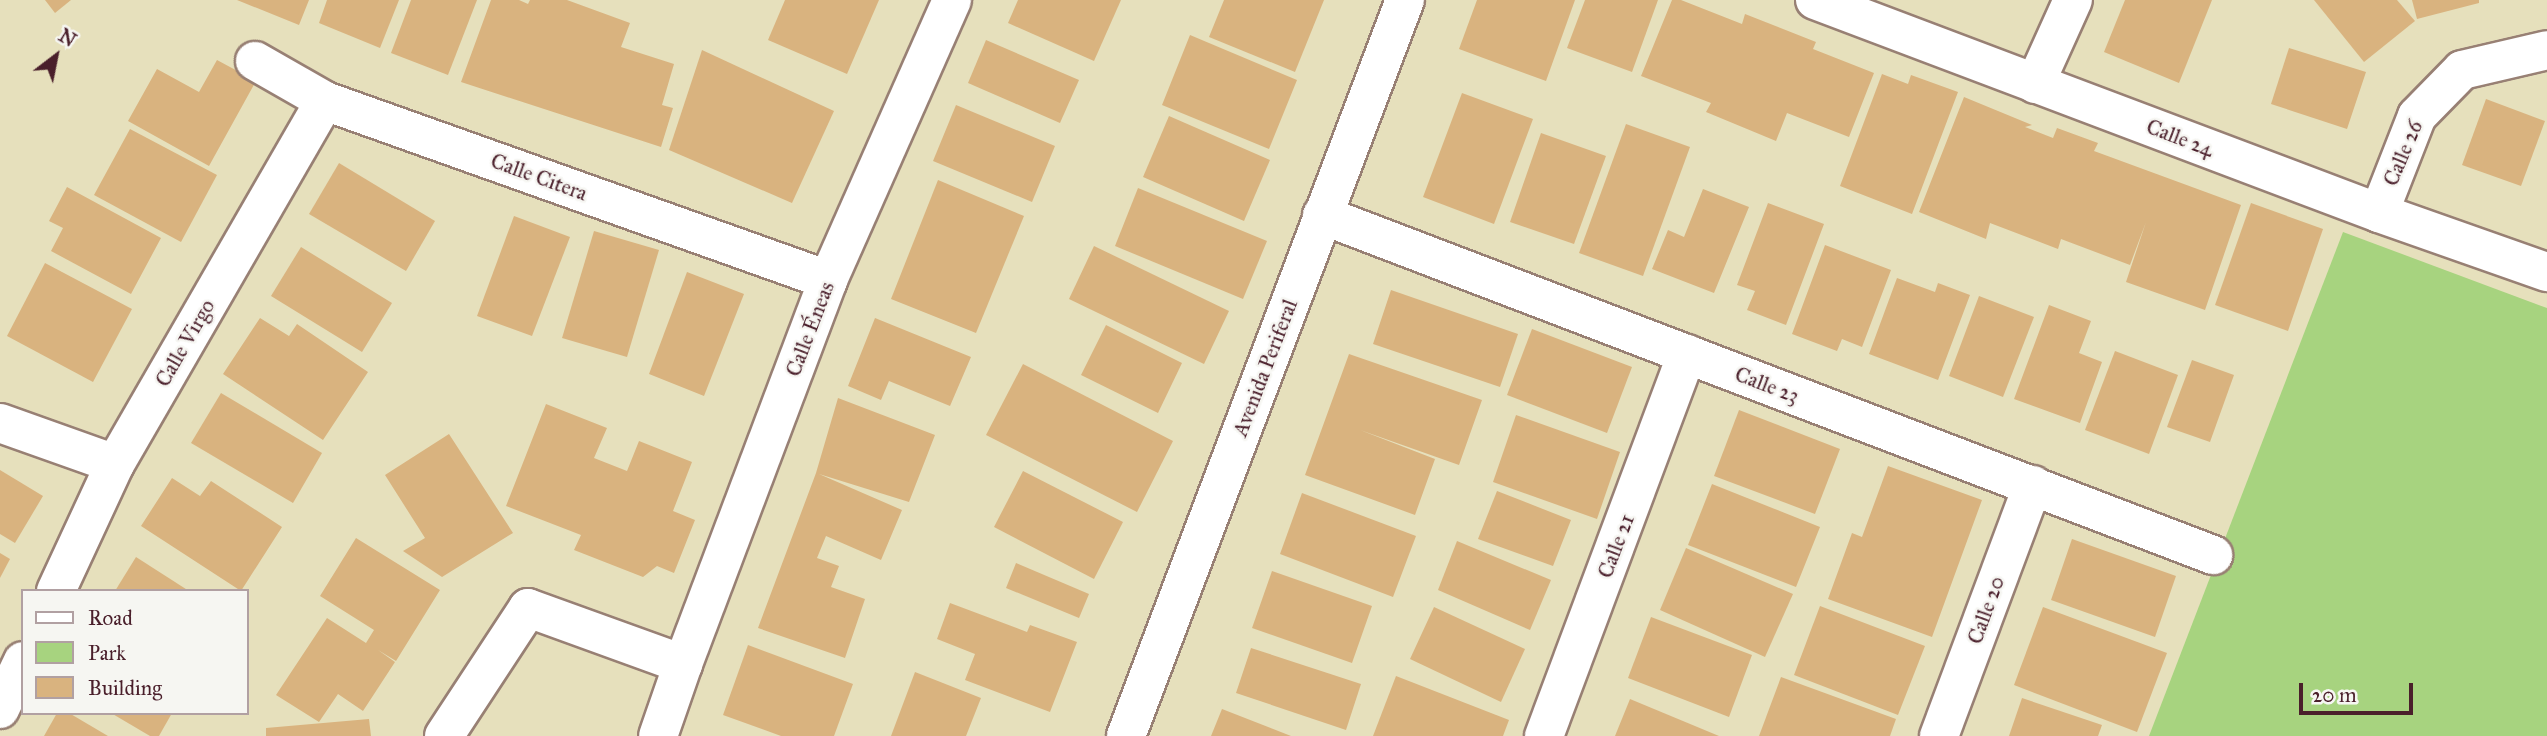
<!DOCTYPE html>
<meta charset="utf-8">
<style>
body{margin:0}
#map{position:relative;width:2547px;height:736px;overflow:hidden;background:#e6e0bc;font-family:"IM FELL Great Primer",serif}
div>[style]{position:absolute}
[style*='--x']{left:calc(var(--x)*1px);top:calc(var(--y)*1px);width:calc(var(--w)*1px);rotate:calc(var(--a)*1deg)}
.green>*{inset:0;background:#a7d37f}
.building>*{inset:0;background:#d9b37f}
.roads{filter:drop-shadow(2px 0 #988074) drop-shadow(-2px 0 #988074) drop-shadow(0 2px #988074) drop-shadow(0 -2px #988074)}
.minor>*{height:38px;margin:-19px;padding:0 19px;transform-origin:19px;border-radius:19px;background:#fff}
span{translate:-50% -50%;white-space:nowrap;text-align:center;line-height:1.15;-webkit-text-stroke:5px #f6f6f2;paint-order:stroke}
.street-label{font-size:21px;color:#4a1f2b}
.legend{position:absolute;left:21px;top:589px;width:228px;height:126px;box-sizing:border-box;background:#f6f6f2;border:2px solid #b1a0a2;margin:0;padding:9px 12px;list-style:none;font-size:21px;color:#4a1f2b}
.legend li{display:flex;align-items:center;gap:14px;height:35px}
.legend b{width:35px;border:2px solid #b1a0a2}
.north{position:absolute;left:21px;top:21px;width:70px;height:70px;-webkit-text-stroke:5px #f6f6f2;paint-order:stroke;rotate:32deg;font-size:19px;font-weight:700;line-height:28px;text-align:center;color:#4a1f2b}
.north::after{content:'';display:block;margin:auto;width:24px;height:32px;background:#4a1f2b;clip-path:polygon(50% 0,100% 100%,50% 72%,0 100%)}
.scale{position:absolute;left:2299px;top:683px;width:114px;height:32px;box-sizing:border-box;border:4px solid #4a1f2b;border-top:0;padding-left:9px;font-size:21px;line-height:24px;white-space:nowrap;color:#4a1f2b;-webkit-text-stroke:5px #f6f6f2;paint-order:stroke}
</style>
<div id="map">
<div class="green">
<i style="clip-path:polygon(2343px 232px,2547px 308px,2547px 736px,2149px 736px)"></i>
</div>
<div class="building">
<i style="clip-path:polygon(45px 0,71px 0,55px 13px)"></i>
<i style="clip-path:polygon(237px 0,309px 0,299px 25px)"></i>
<i style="clip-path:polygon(327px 0,399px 0,380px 48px,319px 23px)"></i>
<i style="clip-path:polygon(411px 0,477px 0,448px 75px,391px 53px)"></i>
<i style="clip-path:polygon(491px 0,519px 0,528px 4px,530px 0,567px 0,630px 23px,621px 47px,674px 64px,662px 105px,673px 108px,661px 147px,461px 82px)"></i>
<i style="clip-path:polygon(785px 0,879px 0,847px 74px,768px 40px)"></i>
<i style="clip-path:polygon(1018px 0,1121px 0,1094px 61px,1008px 23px)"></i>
<i style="clip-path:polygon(1224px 0,1324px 0,1295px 72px,1209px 37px)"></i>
<i style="clip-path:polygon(1477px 0,1575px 0,1546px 81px,1459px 49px)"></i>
<i style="clip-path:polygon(1585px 0,1658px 0,1632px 72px,1567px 48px)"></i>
<i style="clip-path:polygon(1672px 0,1681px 0,1742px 24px,1745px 14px,1816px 42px,1813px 49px,1874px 73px,1849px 137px,1787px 113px,1776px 141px,1706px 112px,1711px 103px,1641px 76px)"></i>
<i style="clip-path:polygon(2125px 0,2212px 0,2179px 83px,2104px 52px)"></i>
<i style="clip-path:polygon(2314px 0,2397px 0,2415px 21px,2364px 62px)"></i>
<i style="clip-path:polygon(2412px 0,2479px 0,2479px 3px,2417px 19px)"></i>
<i style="clip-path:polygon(1190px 35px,1297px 80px,1269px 149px,1162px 105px)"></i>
<i style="clip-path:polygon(986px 40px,1079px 80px,1060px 123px,968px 83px)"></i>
<i style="clip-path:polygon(2289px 48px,2366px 72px,2347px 129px,2271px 104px)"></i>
<i style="clip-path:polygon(702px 50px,834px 111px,792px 203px,669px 150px)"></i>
<i style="clip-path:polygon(217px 60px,256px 81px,209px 166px,128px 121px,157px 69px,199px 92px)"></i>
<i style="clip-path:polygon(1882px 74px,1908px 84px,1911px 75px,1958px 92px,1912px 214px,1840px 186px)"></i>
<i style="clip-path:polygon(1462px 93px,1533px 119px,1494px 224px,1423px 197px)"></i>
<i style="clip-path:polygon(1964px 97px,2032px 125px,2025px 127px,2053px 138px,2057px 128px,2098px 143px,2094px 151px,2241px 205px,2205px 310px,2126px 282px,2146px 222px,2130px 265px,2061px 239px,2058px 249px,1990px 223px,1986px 239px,1919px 212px)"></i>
<i style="clip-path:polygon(2486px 99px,2545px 121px,2521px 186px,2462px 165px)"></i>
<i style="clip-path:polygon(956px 105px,1055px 146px,1032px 202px,933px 161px)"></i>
<i style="clip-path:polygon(1169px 116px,1270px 160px,1244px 221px,1143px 177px)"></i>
<i style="clip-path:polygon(1626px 124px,1690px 147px,1643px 276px,1579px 253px)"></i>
<i style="clip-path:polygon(130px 129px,217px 175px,181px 242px,94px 195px)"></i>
<i style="clip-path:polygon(1541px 133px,1606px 156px,1574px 244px,1510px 222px)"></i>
<i style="clip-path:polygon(339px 163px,435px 221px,406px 271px,309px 214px)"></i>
<i style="clip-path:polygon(938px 180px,1024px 216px,976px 333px,891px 299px)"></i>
<i style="clip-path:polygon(67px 187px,161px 238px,131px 294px,51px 251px,63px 228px,49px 221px)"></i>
<i style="clip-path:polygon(1138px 188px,1267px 241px,1243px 299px,1115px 246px)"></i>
<i style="clip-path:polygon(1703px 189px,1749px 207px,1714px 293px,1652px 269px,1668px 230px,1684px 237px)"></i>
<i style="clip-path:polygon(1768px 203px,1824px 224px,1786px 325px,1747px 310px,1755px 291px,1737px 285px)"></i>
<i style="clip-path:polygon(2251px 203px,2323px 229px,2288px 331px,2215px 305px)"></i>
<i style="clip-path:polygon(514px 216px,570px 237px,532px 336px,477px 316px)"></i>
<i style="clip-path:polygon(594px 231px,659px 250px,627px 357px,562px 338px)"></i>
<i style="clip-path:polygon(1825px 245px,1891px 270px,1862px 347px,1842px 339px,1837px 351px,1792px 334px)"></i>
<i style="clip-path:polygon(1094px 246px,1229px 311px,1204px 364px,1069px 299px)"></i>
<i style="clip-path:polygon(301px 247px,392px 303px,362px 352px,271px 296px)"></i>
<i style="clip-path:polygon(45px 263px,132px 309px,93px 382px,7px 336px)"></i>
<i style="clip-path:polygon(687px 272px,744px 294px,704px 396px,649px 374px)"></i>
<i style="clip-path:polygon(1897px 278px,1935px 292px,1938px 283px,1970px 295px,1938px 380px,1869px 354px)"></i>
<i style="clip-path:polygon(1391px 290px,1518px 334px,1500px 387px,1373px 344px)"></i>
<i style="clip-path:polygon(1979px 296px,2034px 317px,2003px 397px,1949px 376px)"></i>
<i style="clip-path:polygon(2049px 305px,2091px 321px,2079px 353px,2102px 362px,2080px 423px,2014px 399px)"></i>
<i style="clip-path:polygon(260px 318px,289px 336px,297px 324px,368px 372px,323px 440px,223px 374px)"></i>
<i style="clip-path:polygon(875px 318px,971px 357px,950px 406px,889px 381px,881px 400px,848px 386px)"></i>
<i style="clip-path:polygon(1106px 325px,1182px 363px,1158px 413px,1081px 375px)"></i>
<i style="clip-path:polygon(1532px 329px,1632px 367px,1607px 433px,1507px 395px)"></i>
<i style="clip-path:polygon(2115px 351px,2178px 375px,2149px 454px,2085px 430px)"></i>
<i style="clip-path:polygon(1349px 354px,1482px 400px,1459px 465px,1360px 430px,1435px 459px,1415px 515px,1305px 475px)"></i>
<i style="clip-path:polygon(2192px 360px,2234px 375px,2210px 442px,2167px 427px)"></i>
<i style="clip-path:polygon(1023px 364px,1173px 441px,1137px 512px,986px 435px)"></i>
<i style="clip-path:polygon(221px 393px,322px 453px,293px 503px,191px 443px)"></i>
<i style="clip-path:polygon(838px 398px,935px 435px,909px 502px,819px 474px,902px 510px,881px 560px,826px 536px,817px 558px,839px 566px,831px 587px,865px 599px,845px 658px,758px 628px,816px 473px)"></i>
<i style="clip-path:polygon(546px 404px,607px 428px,594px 458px,627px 471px,639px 441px,692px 462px,673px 511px,695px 520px,674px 573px,657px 566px,643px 577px,574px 550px,581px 535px,506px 506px)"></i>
<i style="clip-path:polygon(1739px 410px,1840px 449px,1815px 514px,1714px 476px)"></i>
<i style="clip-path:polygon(1516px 415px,1620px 452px,1597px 519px,1493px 482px)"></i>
<i style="clip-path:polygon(449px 434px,513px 533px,442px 577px,403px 551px,425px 538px,385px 475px)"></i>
<i style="clip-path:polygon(1888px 466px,1982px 500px,1932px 637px,1828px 599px,1852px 533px,1862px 537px)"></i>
<i style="clip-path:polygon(0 470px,43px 496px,15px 543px,0 534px)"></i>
<i style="clip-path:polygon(1023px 471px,1123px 522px,1094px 579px,994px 527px)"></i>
<i style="clip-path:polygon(172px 478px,200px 496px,211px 481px,282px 527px,241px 591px,141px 526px)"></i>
<i style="clip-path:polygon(1712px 484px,1820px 527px,1796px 587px,1688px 545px)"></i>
<i style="clip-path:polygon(1497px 491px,1571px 520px,1553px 566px,1478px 539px)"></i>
<i style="clip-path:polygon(1302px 493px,1416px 536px,1393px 597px,1280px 554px)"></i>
<i style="clip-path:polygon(356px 538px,440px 590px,396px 661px,378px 650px,395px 662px,363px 711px,338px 694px,319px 722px,276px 695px,327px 618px,366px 643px,374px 630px,320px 596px)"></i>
<i style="clip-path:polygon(2072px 539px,2176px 576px,2155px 637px,2051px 600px)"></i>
<i style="clip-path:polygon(1457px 541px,1551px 580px,1530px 630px,1438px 590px)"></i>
<i style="clip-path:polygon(1686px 548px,1793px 594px,1765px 657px,1660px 610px)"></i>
<i style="clip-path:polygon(0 553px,10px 559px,0 578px)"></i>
<i style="clip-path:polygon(136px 557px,189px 591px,115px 591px)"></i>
<i style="clip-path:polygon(1016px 563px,1089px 594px,1079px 618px,1006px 588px)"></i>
<i style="clip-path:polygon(1272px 571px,1372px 606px,1352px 663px,1252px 628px)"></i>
<i style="clip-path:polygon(950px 603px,1027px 632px,1030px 625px,1077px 642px,1050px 712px,965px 680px,975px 654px,937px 639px)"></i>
<i style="clip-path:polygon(1820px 606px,1925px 646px,1898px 715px,1794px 675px)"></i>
<i style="clip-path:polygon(1434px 607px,1525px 649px,1501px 702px,1410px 659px)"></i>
<i style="clip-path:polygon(2043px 607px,2167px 653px,2137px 732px,2014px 685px)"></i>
<i style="clip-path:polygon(1651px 617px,1752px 655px,1729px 717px,1628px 678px)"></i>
<i style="clip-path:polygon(748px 645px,853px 684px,834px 736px,781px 736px,723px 715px)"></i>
<i style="clip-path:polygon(1251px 648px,1361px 684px,1346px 730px,1236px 693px)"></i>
<i style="clip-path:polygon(915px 672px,981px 698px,966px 736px,891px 736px)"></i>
<i style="clip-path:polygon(1396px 676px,1509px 720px,1503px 736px,1373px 736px)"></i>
<i style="clip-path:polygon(1781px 677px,1896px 719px,1890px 736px,1759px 736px)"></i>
<i style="clip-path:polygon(2022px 698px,2102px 725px,2098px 736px,2009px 736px)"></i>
<i style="clip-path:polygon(1630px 699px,1719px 736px,1615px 736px)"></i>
<i style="clip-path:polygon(1222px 709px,1291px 736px,1211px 736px)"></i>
<i style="clip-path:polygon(57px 713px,69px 713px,108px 736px,44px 736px)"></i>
<i style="clip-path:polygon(111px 713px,172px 713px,159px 736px,150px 736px)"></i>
<i style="clip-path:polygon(369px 719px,371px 736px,266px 736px,266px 728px)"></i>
</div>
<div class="roads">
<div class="minor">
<i style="--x:1815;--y:0;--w:603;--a:20.69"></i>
<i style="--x:2379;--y:213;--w:178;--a:19.4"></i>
<i style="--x:255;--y:61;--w:81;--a:29.7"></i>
<i style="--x:325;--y:101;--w:534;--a:19.59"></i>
<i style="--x:2035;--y:84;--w:92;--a:-65.7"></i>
<i style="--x:2379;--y:213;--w:104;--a:-68.6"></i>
<i style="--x:2417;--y:116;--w:64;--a:-45.6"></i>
<i style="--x:2462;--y:70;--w:87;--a:-13.2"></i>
<i style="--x:1322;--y:215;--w:954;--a:20.89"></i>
<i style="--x:0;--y:423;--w:122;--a:19.6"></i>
<i style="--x:56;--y:591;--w:140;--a:-65.1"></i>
<i style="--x:115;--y:464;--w:419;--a:-60"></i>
<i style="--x:683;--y:664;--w:410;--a:-69.3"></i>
<i style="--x:828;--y:280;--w:306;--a:-66.1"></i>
<i style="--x:0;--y:709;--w:53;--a:-64.4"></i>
<i style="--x:444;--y:736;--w:153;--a:-56.7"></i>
<i style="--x:528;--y:608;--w:165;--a:19.9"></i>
<i style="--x:683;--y:664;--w:76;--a:109.1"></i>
<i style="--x:1126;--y:736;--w:787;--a:-69.24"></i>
<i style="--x:1544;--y:736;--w:408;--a:-69.5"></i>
<i style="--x:1939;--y:736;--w:268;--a:-69.5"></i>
</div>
</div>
<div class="street-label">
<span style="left:2180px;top:138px;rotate:21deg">Calle 24</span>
<span style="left:2403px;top:153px;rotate:-67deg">Calle 26</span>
<span style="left:539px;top:177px;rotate:20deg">Calle Citera</span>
<span style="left:810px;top:329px;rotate:-69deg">Calle Éneas</span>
<span style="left:185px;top:343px;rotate:-60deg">Calle Virgo</span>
<span style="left:1265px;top:368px;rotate:-69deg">Avenida Periferal</span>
<span style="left:1767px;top:385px;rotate:21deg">Calle 23</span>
<span style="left:1616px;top:546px;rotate:-69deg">Calle 21</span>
<span style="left:1986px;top:610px;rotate:-70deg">Calle 20</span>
</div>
<ul class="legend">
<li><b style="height:9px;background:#fff"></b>Road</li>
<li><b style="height:19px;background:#a7d37f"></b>Park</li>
<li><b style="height:19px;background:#d9b37f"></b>Building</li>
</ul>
<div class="north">N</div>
<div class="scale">20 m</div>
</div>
